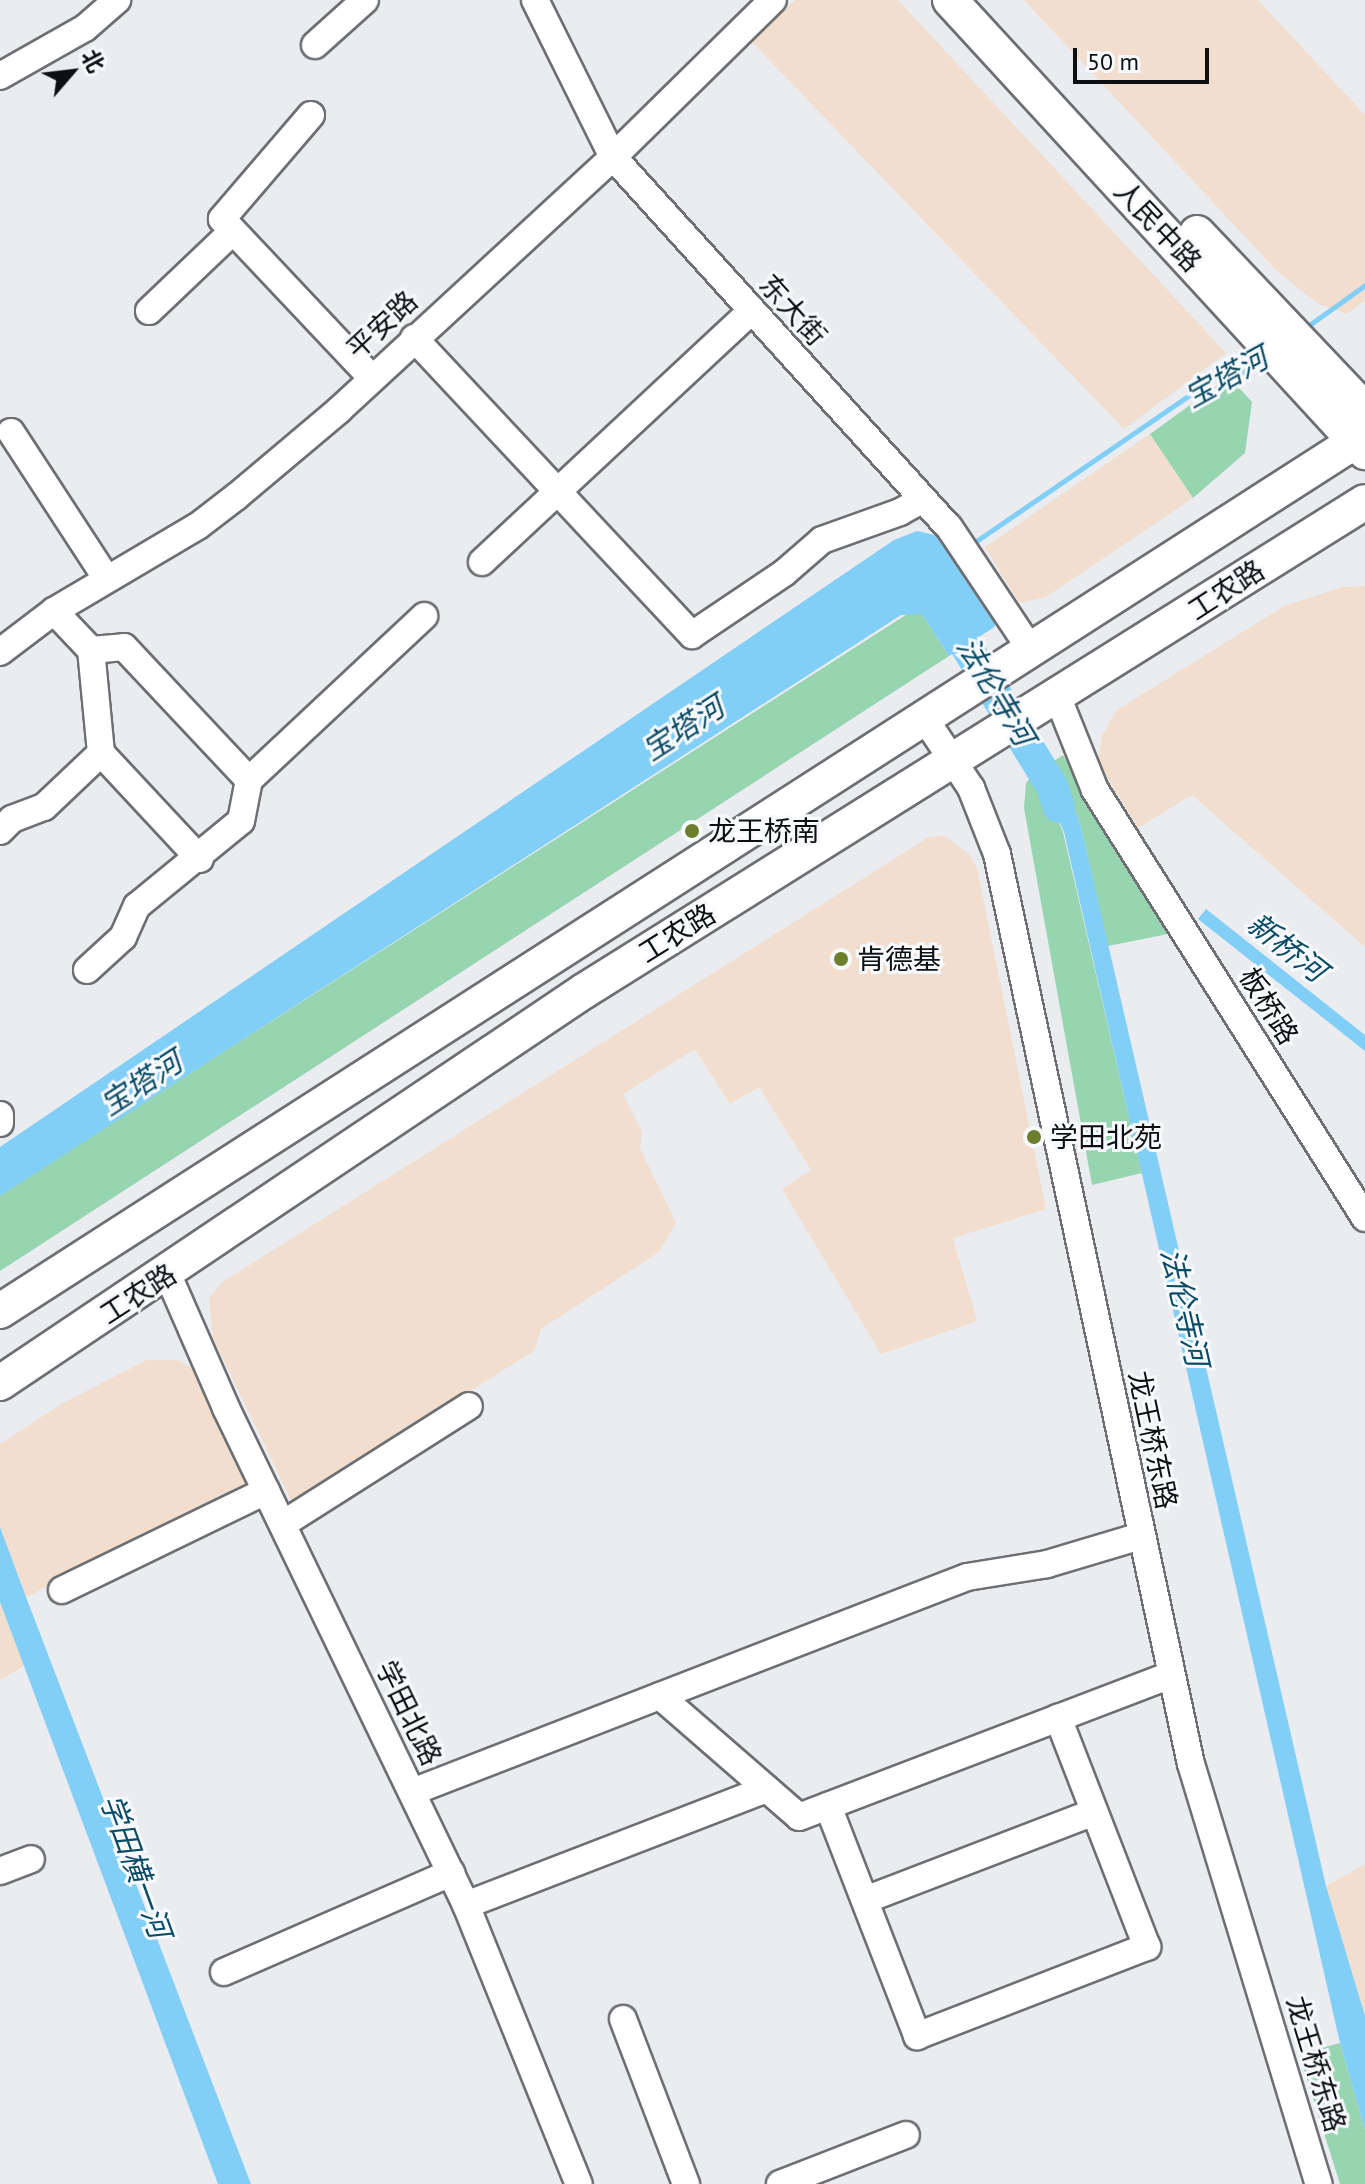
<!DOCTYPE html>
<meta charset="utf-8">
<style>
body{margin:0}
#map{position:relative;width:1365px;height:2184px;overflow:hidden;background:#eaecf0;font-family:"PT Sans","Noto Sans SC",sans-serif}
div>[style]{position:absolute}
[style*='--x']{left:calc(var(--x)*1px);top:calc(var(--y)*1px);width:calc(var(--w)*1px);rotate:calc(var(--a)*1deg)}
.commercial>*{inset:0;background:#f1dece}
.green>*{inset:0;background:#97d5b1}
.water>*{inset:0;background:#81cef6}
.stream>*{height:5px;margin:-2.5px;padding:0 2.5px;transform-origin:2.5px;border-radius:2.5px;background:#81cef6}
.river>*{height:32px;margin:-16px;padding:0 16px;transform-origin:16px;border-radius:16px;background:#81cef6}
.roads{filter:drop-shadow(2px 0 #6d6f72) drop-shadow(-2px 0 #6d6f72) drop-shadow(0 2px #6d6f72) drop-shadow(0 -2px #6d6f72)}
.minor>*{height:26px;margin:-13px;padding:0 13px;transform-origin:13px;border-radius:13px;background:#fff}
.major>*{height:34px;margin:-17px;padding:0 17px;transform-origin:17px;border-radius:17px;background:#fff}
.dots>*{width:22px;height:22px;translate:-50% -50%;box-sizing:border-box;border:4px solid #f7f9fd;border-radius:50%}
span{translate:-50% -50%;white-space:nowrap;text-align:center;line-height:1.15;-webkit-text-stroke:6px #f7f9fd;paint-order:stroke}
.street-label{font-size:28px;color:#0e0f10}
.poi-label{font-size:28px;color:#0e0f10}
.left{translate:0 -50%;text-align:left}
.water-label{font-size:30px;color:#0a4c66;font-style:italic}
.north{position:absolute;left:32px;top:32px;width:80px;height:80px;-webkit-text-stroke:6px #f7f9fd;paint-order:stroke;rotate:62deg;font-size:22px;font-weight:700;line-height:32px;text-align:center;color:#0e0f10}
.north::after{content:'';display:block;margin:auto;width:28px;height:36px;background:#0e0f10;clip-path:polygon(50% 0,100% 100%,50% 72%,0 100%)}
.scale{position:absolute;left:1073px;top:48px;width:136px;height:36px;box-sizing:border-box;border:4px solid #0e0f10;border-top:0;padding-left:10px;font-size:24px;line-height:28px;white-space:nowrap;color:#0e0f10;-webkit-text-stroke:6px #f7f9fd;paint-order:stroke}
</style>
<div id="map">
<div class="commercial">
<i style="clip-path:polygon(795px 0,898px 0,1226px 353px,1124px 429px,751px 41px)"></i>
<i style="clip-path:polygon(1024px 0,1258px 0,1365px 115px,1365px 300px,1347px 314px,1319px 304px,1279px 273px)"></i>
<i style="clip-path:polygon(1150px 434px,1193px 498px,1046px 597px,1019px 603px,985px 547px)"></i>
<i style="clip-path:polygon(1365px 586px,1365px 947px,1192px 795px,1138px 828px,1098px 762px,1102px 735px,1117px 710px,1286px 605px,1343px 587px)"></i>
<i style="clip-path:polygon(944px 836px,969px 854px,977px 868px,1046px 1209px,953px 1238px,977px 1321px,881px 1354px,782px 1189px,811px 1170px,759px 1087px,730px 1104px,695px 1049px,623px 1094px,642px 1132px,640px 1148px,676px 1223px,659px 1252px,541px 1329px,534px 1351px,292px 1502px,213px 1338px,209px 1299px,221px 1283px,929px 837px)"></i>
<i style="clip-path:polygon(147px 1360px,178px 1360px,193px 1369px,249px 1486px,26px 1597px,0 1527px,0 1444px,63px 1403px)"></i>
<i style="clip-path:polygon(0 1602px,24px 1666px,0 1680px)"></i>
<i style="clip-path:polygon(1365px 1864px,1365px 2016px,1326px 1886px)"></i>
</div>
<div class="green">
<i style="clip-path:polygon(1229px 377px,1252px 402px,1245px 453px,1193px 498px,1150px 434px)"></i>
<i style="clip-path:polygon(912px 611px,922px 614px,949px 656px,0 1271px,0 1196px,14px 1186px)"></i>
<i style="clip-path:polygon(1063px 755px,1173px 933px,1108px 946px,1080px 823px,1054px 761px)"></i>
<i style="clip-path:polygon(1037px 771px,1063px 832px,1142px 1173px,1092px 1185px,1024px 808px,1026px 783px)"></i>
<i style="clip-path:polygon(1340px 2043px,1365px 2130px,1365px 2184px,1340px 2184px,1299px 2054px)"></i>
</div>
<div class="water">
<i style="clip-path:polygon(917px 531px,939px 536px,999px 620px,993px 628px,949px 656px,922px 614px,901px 615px,0 1196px,0 1147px,894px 540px)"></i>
<i style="clip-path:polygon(1054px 761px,1080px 823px,1326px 1886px,1365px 2016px,1365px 2130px,1340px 2043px,1064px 832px,1037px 771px)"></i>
<i style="clip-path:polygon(1206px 909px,1365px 1035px,1365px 1051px,1198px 919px)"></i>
<i style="clip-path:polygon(0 1527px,26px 1597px,251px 2184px,218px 2184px,0 1602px)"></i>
</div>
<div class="stream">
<i style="--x:1305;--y:328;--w:74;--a:-35.6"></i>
<i style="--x:969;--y:546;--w:304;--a:-34.4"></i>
<i style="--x:1220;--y:374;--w:24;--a:-5"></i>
<i style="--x:1244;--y:372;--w:26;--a:-36"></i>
</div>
<div class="river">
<i style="--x:944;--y:610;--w:206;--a:58.5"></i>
<i style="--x:1052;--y:786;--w:22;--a:72"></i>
</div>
<div class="roads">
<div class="minor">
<i style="--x:535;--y:0;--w:175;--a:63.6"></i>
<i style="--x:613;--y:157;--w:500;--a:47.8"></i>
<i style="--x:949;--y:527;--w:144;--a:56.3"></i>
<i style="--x:315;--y:45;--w:67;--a:-42"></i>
<i style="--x:0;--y:76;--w:98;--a:-29.5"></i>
<i style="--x:85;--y:28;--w:43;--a:-41.2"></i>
<i style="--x:311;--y:115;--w:137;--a:130.6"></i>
<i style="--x:222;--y:219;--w:219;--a:46.7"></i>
<i style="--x:149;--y:311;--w:116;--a:-43.6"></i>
<i style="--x:414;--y:338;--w:407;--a:46.9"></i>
<i style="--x:692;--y:635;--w:111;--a:-34"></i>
<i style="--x:784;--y:573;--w:50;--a:-41"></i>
<i style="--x:822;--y:540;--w:83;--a:-19.7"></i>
<i style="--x:900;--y:512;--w:26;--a:-29"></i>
<i style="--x:11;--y:432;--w:174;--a:56.9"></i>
<i style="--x:482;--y:562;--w:368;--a:-43"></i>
<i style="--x:91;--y:650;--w:33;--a:-5"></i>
<i style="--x:124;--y:647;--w:183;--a:46.8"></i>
<i style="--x:0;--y:652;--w:68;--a:-37.2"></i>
<i style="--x:54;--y:611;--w:167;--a:-30.6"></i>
<i style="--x:198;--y:526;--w:49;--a:-37.6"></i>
<i style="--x:237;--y:496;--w:133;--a:-40.1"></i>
<i style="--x:339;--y:410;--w:373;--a:-42.7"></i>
<i style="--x:613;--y:157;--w:224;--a:-44.5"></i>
<i style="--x:1058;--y:698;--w:99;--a:68.1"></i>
<i style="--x:1095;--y:790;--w:506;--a:57.75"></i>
<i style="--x:923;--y:716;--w:87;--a:56.3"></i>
<i style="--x:971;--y:788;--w:71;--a:68.5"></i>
<i style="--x:997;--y:854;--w:930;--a:77.97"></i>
<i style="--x:1191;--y:1764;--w:439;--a:73.1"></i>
<i style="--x:101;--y:753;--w:145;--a:47"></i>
<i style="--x:0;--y:831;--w:17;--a:-45"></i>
<i style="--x:12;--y:819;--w:34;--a:-21"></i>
<i style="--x:44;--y:807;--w:79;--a:-43.5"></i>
<i style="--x:101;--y:753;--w:103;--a:-95.5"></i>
<i style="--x:91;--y:650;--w:54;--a:-133.5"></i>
<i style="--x:87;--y:970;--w:49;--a:-42.5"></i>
<i style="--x:123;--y:937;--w:34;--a:-66"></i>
<i style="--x:137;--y:906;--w:134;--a:-39.3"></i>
<i style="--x:241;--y:821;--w:42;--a:-79"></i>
<i style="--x:249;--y:780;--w:240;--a:-43.1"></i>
<i style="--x:0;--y:1115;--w:8;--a:90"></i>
<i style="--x:168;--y:1275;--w:145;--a:66.4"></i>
<i style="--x:226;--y:1408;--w:552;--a:64.22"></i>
<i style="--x:466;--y:1905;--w:301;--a:68"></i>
<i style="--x:283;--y:1524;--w:220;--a:-32.4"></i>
<i style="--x:62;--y:1590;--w:227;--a:-25.9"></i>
<i style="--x:660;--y:1696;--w:184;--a:41"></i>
<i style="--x:799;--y:1817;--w:398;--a:-20.9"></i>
<i style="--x:412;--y:1792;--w:595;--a:-21.18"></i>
<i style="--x:967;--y:1577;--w:81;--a:-9.2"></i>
<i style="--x:1047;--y:1564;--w:98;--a:-16.6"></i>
<i style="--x:828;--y:1806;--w:247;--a:68.8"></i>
<i style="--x:917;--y:2036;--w:247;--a:-21.2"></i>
<i style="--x:1147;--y:1947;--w:246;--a:-111.2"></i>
<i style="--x:0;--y:1871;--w:33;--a:-21"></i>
<i style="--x:865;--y:1900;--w:245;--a:-21"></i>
<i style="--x:466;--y:1905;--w:322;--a:-21.1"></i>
<i style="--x:224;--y:1972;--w:248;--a:-23.6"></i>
<i style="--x:623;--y:2019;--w:177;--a:69.1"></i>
<i style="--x:780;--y:2184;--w:135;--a:-21.3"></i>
</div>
<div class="major">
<i style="--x:950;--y:0;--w:614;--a:47.44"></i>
<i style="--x:1197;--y:233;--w:244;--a:46.5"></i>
<i style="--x:0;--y:1311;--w:1622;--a:-32.69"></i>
<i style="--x:0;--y:1383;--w:703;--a:-33.87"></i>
<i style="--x:584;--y:991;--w:921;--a:-32.05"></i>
</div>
</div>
<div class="dots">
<i style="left:692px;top:831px;background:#6f7e2c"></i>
<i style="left:841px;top:959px;background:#6f7e2c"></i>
<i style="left:1034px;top:1137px;background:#6f7e2c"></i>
</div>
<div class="street-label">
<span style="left:1158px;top:226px;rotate:47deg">人民中路</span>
<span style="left:793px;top:310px;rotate:48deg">东大街</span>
<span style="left:382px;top:325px;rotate:-43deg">平安路</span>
<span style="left:1226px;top:590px;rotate:-33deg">工农路</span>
<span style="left:677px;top:933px;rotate:-32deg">工农路</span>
<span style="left:1269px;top:1006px;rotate:58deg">板桥路</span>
<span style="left:138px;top:1294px;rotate:-33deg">工农路</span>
<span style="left:1153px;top:1440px;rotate:78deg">龙王桥东路</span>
<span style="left:409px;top:1713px;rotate:64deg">学田北路</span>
<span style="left:1316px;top:2064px;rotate:73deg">龙王桥东路</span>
</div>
<div class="poi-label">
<span class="left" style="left:708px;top:831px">龙王桥南</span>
<span class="left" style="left:857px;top:959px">肯德基</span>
<span class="left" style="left:1050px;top:1137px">学田北苑</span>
</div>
<div class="water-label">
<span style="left:1226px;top:377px;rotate:-29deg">宝塔河</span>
<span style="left:996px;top:691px;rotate:59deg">法伦寺河</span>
<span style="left:683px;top:728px;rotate:-33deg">宝塔河</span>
<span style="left:1287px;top:947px;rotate:38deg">新桥河</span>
<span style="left:141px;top:1083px;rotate:-33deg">宝塔河</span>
<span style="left:1185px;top:1307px;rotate:77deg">法伦寺河</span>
<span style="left:136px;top:1866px;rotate:70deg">学田横一河</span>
</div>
<div class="north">北</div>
<div class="scale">50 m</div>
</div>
